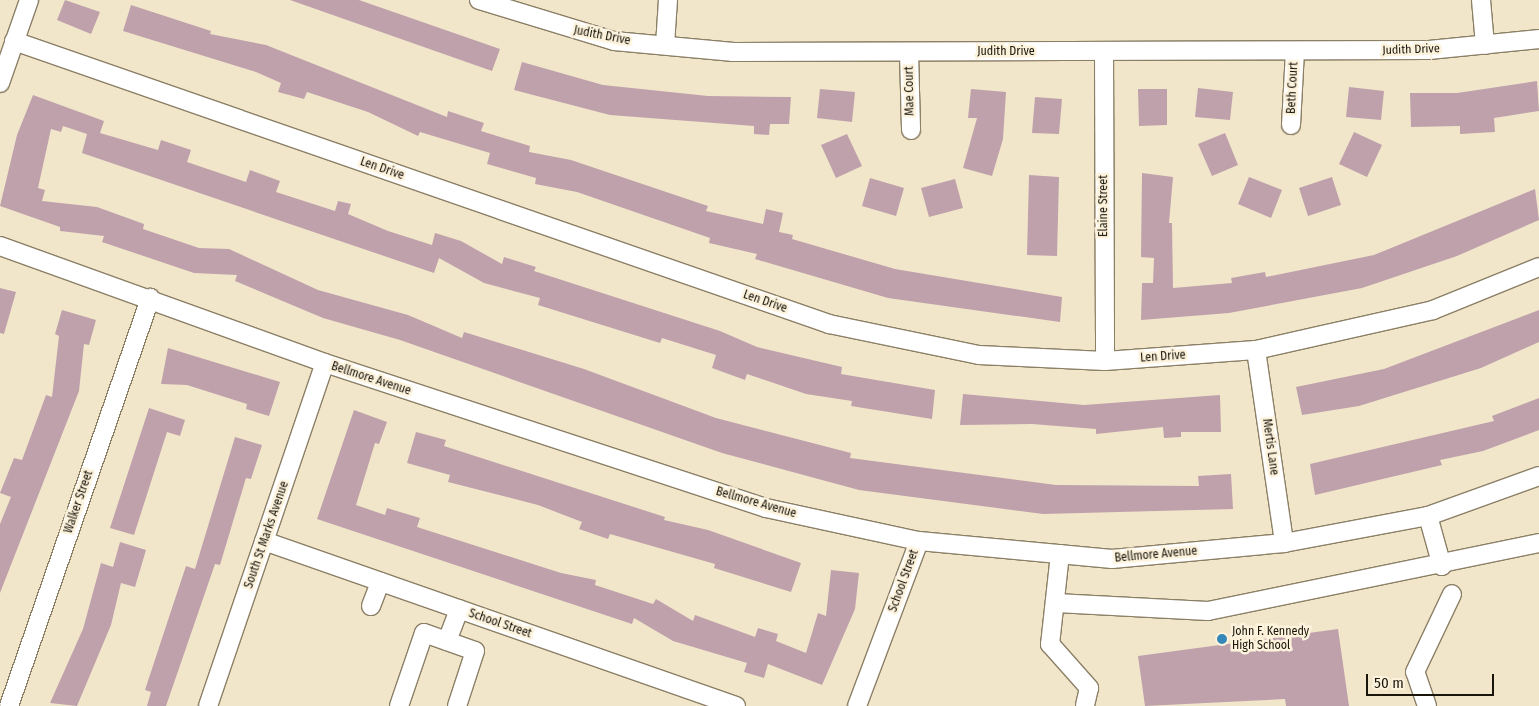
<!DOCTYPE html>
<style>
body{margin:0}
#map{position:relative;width:1539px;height:706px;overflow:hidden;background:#f2e6ca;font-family:"Fira Sans Condensed",sans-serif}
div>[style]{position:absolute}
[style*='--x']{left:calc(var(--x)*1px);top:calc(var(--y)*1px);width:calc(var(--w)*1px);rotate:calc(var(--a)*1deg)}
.building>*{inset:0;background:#bfa1ac}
.roads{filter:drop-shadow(1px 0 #8b7f66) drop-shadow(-1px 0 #8b7f66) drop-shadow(0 1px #8b7f66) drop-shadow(0 -1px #8b7f66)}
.minor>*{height:18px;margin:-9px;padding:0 9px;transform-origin:9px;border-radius:9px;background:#fff}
.dots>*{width:14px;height:14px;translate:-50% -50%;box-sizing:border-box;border:2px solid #fdf3dd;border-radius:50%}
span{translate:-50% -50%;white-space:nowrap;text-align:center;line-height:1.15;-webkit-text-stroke:5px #fdf3dd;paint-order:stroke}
.street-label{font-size:12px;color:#1a150b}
.poi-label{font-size:12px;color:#1a150b}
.left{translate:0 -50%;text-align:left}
.scale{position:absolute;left:1366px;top:674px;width:128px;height:22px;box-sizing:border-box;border:2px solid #1a150b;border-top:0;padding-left:6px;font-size:15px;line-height:18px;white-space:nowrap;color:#1a150b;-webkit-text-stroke:4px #fdf3dd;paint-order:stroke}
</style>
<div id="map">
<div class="building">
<i style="clip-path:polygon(65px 0,100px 12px,91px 34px,57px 20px)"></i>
<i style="clip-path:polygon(290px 0,359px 0,500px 49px,492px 71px)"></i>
<i style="clip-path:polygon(131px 5px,211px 31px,210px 34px,266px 45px,447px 117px,448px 111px,484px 123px,481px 131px,530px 146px,529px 152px,571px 160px,708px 206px,706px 211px,763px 224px,766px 209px,783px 213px,779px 232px,793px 235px,792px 239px,895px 269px,1062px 297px,1060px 322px,888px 298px,755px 259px,757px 254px,709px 243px,710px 238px,577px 192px,535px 184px,536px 178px,487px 164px,490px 153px,420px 132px,418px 136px,368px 112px,307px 92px,304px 99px,278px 92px,281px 83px,256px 72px,123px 31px)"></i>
<i style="clip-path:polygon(522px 62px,603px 85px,708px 96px,791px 97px,789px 124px,770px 124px,769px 135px,754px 134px,754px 126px,610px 115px,514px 90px)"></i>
<i style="clip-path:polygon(1537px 81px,1539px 111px,1494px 118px,1495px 132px,1460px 134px,1460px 126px,1411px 127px,1410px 93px,1457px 93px)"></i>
<i style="clip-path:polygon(1349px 87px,1384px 91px,1381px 120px,1346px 117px)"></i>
<i style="clip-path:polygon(1198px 88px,1233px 92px,1230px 120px,1195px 117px)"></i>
<i style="clip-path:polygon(820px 89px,855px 92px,852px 122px,817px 118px)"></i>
<i style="clip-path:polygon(971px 89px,1006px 92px,1003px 139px,992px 176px,963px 168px,977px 118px,968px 118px)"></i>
<i style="clip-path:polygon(1138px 89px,1167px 89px,1167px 125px,1139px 126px)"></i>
<i style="clip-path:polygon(33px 95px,104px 121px,100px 133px,158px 150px,161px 140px,191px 150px,187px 162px,246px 182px,250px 170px,280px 181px,276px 192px,335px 211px,338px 201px,351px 204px,348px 214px,388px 231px,432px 245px,435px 233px,461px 241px,502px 264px,504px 257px,536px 267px,534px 271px,720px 331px,757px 347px,842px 367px,841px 374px,935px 390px,932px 419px,851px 406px,852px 401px,806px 394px,747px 374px,745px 380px,712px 368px,716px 355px,662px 338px,660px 343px,538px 305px,540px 298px,484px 283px,439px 258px,434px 273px,82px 153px,87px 134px,63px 126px,61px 132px,51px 129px,38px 188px,45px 190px,42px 201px,97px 207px,144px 224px,143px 229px,199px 248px,229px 249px,318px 290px,408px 315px,462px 338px,464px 332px,584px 369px,716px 418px,851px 453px,850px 458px,1056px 485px,1199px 486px,1198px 476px,1231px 474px,1233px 509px,1043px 514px,859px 490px,722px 453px,400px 340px,323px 318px,235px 281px,237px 275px,194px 273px,102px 242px,104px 236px,60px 231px,60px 227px,0 206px,17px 135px)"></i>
<i style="clip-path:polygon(1035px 97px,1062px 99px,1059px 134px,1032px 133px)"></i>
<i style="clip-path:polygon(1354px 132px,1382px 145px,1367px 177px,1339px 164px)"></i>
<i style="clip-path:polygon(1225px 133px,1238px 165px,1212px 176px,1198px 144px)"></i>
<i style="clip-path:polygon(847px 134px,862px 166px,836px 178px,821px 145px)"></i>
<i style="clip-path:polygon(1142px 173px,1173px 177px,1169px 223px,1172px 223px,1173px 288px,1232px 283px,1231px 278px,1265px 272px,1266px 277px,1374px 255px,1535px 189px,1539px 220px,1457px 256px,1362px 288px,1229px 313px,1141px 320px,1142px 283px,1153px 283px,1154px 258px,1141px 257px)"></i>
<i style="clip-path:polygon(1029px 175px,1059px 177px,1057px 256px,1027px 255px)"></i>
<i style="clip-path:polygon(1249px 177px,1282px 190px,1271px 218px,1238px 204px)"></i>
<i style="clip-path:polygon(1332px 177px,1341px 205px,1308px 216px,1299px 188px)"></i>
<i style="clip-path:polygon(870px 178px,904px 188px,896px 216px,862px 206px)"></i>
<i style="clip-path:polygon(955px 179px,963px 208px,929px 217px,921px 188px)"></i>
<i style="clip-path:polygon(0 288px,16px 292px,4px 334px,0 333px)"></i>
<i style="clip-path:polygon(62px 310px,96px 320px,89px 345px,84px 344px,79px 391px,0 593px,0 524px,11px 497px,0 493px,14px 458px,22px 460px,46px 395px,52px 397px,59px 336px,55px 334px)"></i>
<i style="clip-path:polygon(1539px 310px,1539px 342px,1481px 368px,1359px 406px,1302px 415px,1296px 387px,1384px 369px)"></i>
<i style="clip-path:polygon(168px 348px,280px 382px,269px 416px,246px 409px,247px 404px,187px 385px,161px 384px)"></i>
<i style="clip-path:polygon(963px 394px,1084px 405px,1220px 395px,1221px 432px,1181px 432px,1181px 437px,1164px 438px,1163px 427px,1096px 434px,1096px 429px,1032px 424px,960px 425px)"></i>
<i style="clip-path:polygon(1539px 398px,1539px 430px,1483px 451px,1440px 460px,1442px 465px,1315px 495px,1310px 464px,1494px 421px,1492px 416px)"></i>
<i style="clip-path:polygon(149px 408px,185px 420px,180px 436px,167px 432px,134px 535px,110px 528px)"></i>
<i style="clip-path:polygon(354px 410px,387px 422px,379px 444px,375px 443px,356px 505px,385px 515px,387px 508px,420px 518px,417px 527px,561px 573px,596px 580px,595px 585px,653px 604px,656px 599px,693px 621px,695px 615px,755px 637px,758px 628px,778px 634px,776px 641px,806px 653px,818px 613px,826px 616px,831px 570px,859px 573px,855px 609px,822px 685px,768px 664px,764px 678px,744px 672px,747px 663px,673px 641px,634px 618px,632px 624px,317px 519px)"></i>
<i style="clip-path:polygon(416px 432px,446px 440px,444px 446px,665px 517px,664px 520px,708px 530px,801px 563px,791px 592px,714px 568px,715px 564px,610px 534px,608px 539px,579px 529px,582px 522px,538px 505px,448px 482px,450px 475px,407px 463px)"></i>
<i style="clip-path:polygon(235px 437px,262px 445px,251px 479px,246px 478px,220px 565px,215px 564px,166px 706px,147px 706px,151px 692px,145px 690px,171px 611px,186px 566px,195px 569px)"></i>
<i style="clip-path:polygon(120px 542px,146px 550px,135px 587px,121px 583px,111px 625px,77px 706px,50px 703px,83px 629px,101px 563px,113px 567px)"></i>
<i style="clip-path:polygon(1338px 629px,1349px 706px,1286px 706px,1285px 699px,1145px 706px,1138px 656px)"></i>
</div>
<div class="roads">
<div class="minor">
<i style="--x:479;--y:0;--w:141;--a:16.9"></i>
<i style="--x:614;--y:41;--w:120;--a:5.3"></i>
<i style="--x:733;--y:52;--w:696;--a:-0.16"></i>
<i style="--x:1429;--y:50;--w:111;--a:-5.7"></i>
<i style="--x:1481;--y:0;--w:45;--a:84.9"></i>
<i style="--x:14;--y:41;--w:863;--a:19.15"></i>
<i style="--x:829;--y:324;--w:153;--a:11.7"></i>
<i style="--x:979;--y:355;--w:126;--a:2.7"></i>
<i style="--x:1105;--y:361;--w:151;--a:-4.2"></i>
<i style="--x:1256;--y:350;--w:181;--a:-12.7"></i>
<i style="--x:1433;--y:310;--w:114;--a:-22.1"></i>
<i style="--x:665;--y:45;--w:45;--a:-86.2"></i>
<i style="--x:1104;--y:51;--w:310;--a:89.8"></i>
<i style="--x:909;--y:52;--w:78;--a:88.5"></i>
<i style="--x:0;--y:83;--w:88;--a:-70.7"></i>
<i style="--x:1291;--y:125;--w:73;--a:-86.9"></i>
<i style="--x:0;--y:246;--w:345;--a:19.8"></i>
<i style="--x:325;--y:363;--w:464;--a:18.2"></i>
<i style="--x:766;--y:508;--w:157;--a:12.2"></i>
<i style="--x:919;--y:541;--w:194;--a:5.3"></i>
<i style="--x:1112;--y:559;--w:173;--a:-5.3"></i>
<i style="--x:1284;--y:543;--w:147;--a:-10.6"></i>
<i style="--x:1428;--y:516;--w:118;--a:-19.8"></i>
<i style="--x:1256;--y:350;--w:195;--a:81.7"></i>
<i style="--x:1428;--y:516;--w:52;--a:74.4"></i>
<i style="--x:264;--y:541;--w:500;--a:19.27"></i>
<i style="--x:1060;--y:554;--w:91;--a:96.3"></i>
<i style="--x:1050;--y:644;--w:59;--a:48.4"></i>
<i style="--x:1089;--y:688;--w:18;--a:103"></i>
<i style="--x:1056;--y:603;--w:152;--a:3"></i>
<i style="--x:1208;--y:611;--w:338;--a:-11.6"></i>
<i style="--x:371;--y:606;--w:26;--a:-69"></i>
<i style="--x:447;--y:641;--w:34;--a:-69"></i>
<i style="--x:9;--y:706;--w:432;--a:-70.9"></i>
<i style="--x:208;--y:706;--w:362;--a:-71.2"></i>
<i style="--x:399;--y:706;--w:77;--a:-71.1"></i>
<i style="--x:424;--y:633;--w:54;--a:19.4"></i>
<i style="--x:475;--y:651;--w:58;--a:108.1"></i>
<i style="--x:857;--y:706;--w:176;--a:-69.4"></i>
<i style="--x:1427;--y:706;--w:36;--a:-109"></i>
<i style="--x:1415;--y:672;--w:86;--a:-64.6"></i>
</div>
</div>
<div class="dots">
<i style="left:1222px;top:639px;background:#3487b8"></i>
</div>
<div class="street-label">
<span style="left:602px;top:36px;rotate:11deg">Judith Drive</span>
<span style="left:1411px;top:50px;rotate:-2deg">Judith Drive</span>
<span style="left:1006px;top:52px">Judith Drive</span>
<span style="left:1293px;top:88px;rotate:-87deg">Beth Court</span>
<span style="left:910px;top:91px;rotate:-91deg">Mae Court</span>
<span style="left:382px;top:169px;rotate:19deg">Len Drive</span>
<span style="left:1104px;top:206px;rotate:-90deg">Elaine Street</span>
<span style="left:765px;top:302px;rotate:19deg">Len Drive</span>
<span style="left:1163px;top:357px;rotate:-4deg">Len Drive</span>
<span style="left:371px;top:379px;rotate:18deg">Bellmore Avenue</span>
<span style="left:1270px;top:447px;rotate:82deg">Mertis Lane</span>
<span style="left:79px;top:502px;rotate:-71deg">Walker Street</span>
<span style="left:756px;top:503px;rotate:16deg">Bellmore Avenue</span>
<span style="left:267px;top:535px;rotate:-71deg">South St Marks Avenue</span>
<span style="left:1156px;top:555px;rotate:-5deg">Bellmore Avenue</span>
<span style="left:904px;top:581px;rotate:-70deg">School Street</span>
<span style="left:500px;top:624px;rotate:19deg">School Street</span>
</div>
<div class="poi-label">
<span class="left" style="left:1232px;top:639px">John F. Kennedy<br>High School</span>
</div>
<div class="scale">50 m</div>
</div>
